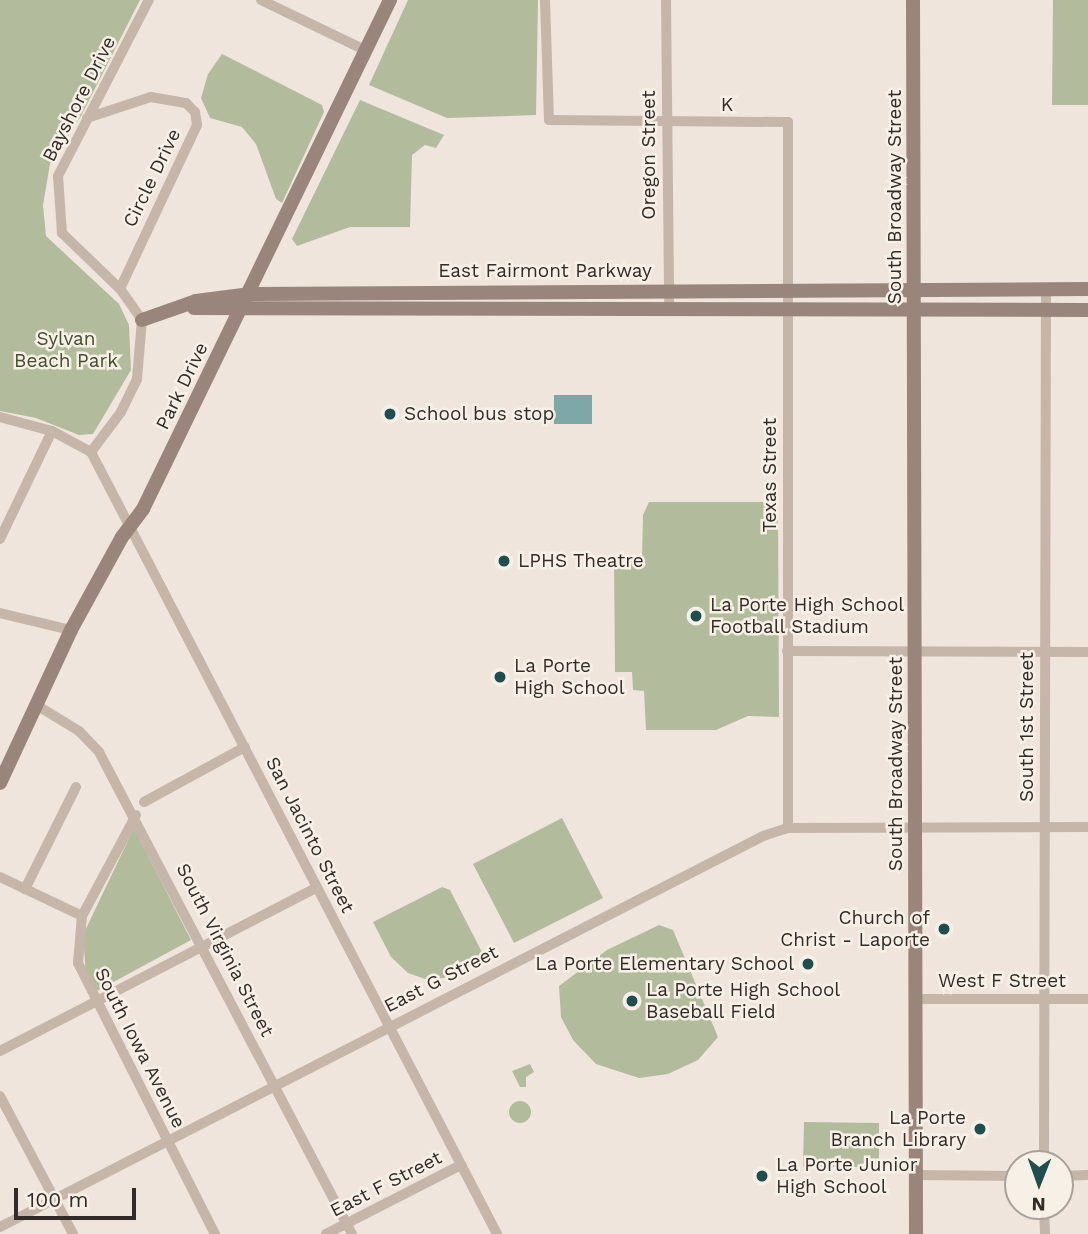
<!DOCTYPE html>
<style>
body{margin:0}
#map{position:relative;width:1088px;height:1234px;overflow:hidden;background:#efe5dc;font-family:"Work Sans",sans-serif}
div>[style]{position:absolute}
[style*='--x']{left:calc(var(--x)*1px);top:calc(var(--y)*1px);width:calc(var(--w)*1px);rotate:calc(var(--a)*1deg)}
.green>*{inset:0;background:#b2bc9d}
.round{border-radius:50%}
.water>*{inset:0;background:#7ea7a8}
.street>*{height:10px;margin:-5px;padding:0 5px;transform-origin:5px;border-radius:5px;background:#c5b6a9}
.secondary>*{height:14px;margin:-7px;padding:0 7px;transform-origin:7px;border-radius:7px;background:#99857b}
.dots>*{width:19px;height:19px;translate:-50% -50%;box-sizing:border-box;border:4px solid #f7f0e7;border-radius:50%}
span{translate:-50% -50%;white-space:nowrap;text-align:center;line-height:1.15;-webkit-text-stroke:5px #f7f0e7;paint-order:stroke}
.street-label{font-size:19px;color:#332b28}
.park-label{font-size:19px;color:#434f2f}
.poi-label{font-size:19px;color:#332b28}
.left{translate:0 -50%;text-align:left}
.right{translate:-100% -50%;text-align:right}
.north{position:absolute;left:1004px;top:1150px;width:70px;height:70px;box-sizing:border-box;background:#f7f0e7;border:2px solid #a9a19b;border-radius:50%;rotate:181deg;font-size:19px;font-weight:700;line-height:28px;text-align:center;color:#332b28}
.north::after{content:'';display:block;margin:auto;width:24px;height:32px;background:#224d50;clip-path:polygon(50% 0,100% 100%,50% 72%,0 100%)}
.scale{position:absolute;left:14px;top:1188px;width:122px;height:32px;box-sizing:border-box;border:4px solid #332b28;border-top:0;padding-left:9px;font-size:21px;line-height:24px;white-space:nowrap;color:#332b28;-webkit-text-stroke:5px #f7f0e7;paint-order:stroke}
</style>
<div id="map">
<div class="green">
<i style="clip-path:polygon(0 0,140px 0,81px 116px,50px 164px,43px 205px,46px 236px,119px 304px,129px 325px,131px 370px,93px 434px,79px 435px,36px 418px,0 411px)"></i>
<i style="clip-path:polygon(408px 0,538px 0,536px 115px,447px 118px,369px 85px)"></i>
<i style="clip-path:polygon(1053px 0,1088px 0,1088px 105px,1052px 105px)"></i>
<i style="clip-path:polygon(222px 54px,322px 105px,324px 112px,282px 203px,276px 199px,256px 144px,242px 127px,210px 118px,201px 98px,208px 74px)"></i>
<i style="clip-path:polygon(360px 100px,444px 135px,436px 148px,425px 145px,412px 155px,410px 227px,350px 227px,297px 246px,292px 239px)"></i>
<i style="clip-path:polygon(649px 502px,768px 502px,768px 508px,778px 508px,779px 717px,748px 716px,716px 730px,646px 730px,644px 691px,633px 690px,632px 672px,615px 672px,614px 559px,642px 559px,643px 515px)"></i>
<i style="clip-path:polygon(562px 818px,603px 898px,514px 943px,473px 864px)"></i>
<i style="clip-path:polygon(134px 828px,191px 940px,95px 992px,86px 975px,83px 935px)"></i>
<i style="clip-path:polygon(442px 887px,450px 890px,485px 958px,444px 978px,425px 979px,408px 973px,391px 957px,373px 922px)"></i>
<i style="clip-path:polygon(659px 925px,673px 930px,718px 1037px,698px 1060px,668px 1074px,639px 1078px,596px 1064px,573px 1040px,561px 1017px,559px 986px,607px 950px)"></i>
<i style="clip-path:polygon(530px 1064px,534px 1072px,526px 1077px,526px 1087px,520px 1087px,512px 1071px)"></i>
<i class="round" style="left:509px;top:1101px;width:22px;height:22px"></i>
<i style="clip-path:polygon(804px 1122px,879px 1123px,879px 1167px,803px 1167px)"></i>
</div>
<div class="water">
<i style="clip-path:polygon(554px 395px,592px 395px,592px 424px,554px 424px)"></i>
</div>
<div class="street">
<i style="--x:261;--y:0;--w:115;--a:25.7"></i>
<i style="--x:545;--y:0;--w:120;--a:88.1"></i>
<i style="--x:549;--y:120;--w:239;--a:0.5"></i>
<i style="--x:788;--y:122;--w:706;--a:90"></i>
<i style="--x:666;--y:0;--w:311;--a:89.4"></i>
<i style="--x:87;--y:118;--w:67;--a:-18.2"></i>
<i style="--x:151;--y:97;--w:36;--a:10"></i>
<i style="--x:186;--y:103;--w:13;--a:45"></i>
<i style="--x:195;--y:112;--w:13;--a:81"></i>
<i style="--x:197;--y:125;--w:181;--a:115.2"></i>
<i style="--x:0;--y:417;--w:54;--a:15.1"></i>
<i style="--x:52;--y:431;--w:44;--a:28.3"></i>
<i style="--x:91;--y:452;--w:881;--a:62.56"></i>
<i style="--x:91;--y:452;--w:50;--a:-53.1"></i>
<i style="--x:121;--y:412;--w:37;--a:-64"></i>
<i style="--x:137;--y:379;--w:59;--a:-85.2"></i>
<i style="--x:142;--y:320;--w:38;--a:-125"></i>
<i style="--x:120;--y:289;--w:81;--a:-136"></i>
<i style="--x:62;--y:233;--w:57;--a:-94"></i>
<i style="--x:58;--y:176;--w:198;--a:-62.7"></i>
<i style="--x:0;--y:539;--w:120;--a:-64.3"></i>
<i style="--x:0;--y:613;--w:73;--a:13.5"></i>
<i style="--x:787;--y:651;--w:301;--a:0.2"></i>
<i style="--x:38;--y:706;--w:48;--a:31.4"></i>
<i style="--x:79;--y:731;--w:29;--a:46"></i>
<i style="--x:99;--y:752;--w:544;--a:62.31"></i>
<i style="--x:144;--y:802;--w:115;--a:-28.6"></i>
<i style="--x:136;--y:815;--w:115;--a:118.1"></i>
<i style="--x:82;--y:916;--w:47;--a:94.9"></i>
<i style="--x:78;--y:963;--w:304;--a:63.2"></i>
<i style="--x:0;--y:877;--w:91;--a:25.4"></i>
<i style="--x:25;--y:889;--w:114;--a:-63.4"></i>
<i style="--x:916;--y:999;--w:172;--a:0"></i>
<i style="--x:0;--y:1051;--w:356;--a:-27.3"></i>
<i style="--x:0;--y:1096;--w:156;--a:62.1"></i>
<i style="--x:1044;--y:1164;--w:875;--a:-89.87"></i>
<i style="--x:916;--y:1175;--w:102;--a:0.6"></i>
<i style="--x:1060;--y:1176;--w:28;--a:-2"></i>
<i style="--x:1044;--y:1206;--w:28;--a:88"></i>
<i style="--x:0;--y:1227;--w:857;--a:-27.13"></i>
<i style="--x:763;--y:836;--w:26;--a:-18"></i>
<i style="--x:788;--y:828;--w:300;--a:-0.2"></i>
<i style="--x:326;--y:1234;--w:152;--a:-27.1"></i>
</div>
<div class="secondary">
<i style="--x:913;--y:0;--w:1234;--a:89.86"></i>
<i style="--x:194;--y:308;--w:894;--a:0.13"></i>
<i style="--x:142;--y:320;--w:57;--a:-19.4"></i>
<i style="--x:196;--y:301;--w:53;--a:-7.5"></i>
<i style="--x:249;--y:294;--w:839;--a:-0.34"></i>
<i style="--x:0;--y:783;--w:169;--a:-65.1"></i>
<i style="--x:71;--y:630;--w:106;--a:-61.3"></i>
<i style="--x:122;--y:537;--w:35;--a:-53"></i>
<i style="--x:143;--y:509;--w:566;--a:-64.11"></i>
</div>
<div class="dots">
<i style="left:390px;top:414px;background:#224d50"></i>
<i style="left:504px;top:561px;background:#224d50"></i>
<i style="left:696px;top:616px;background:#224d50"></i>
<i style="left:500px;top:677px;background:#224d50"></i>
<i style="left:944px;top:929px;background:#224d50"></i>
<i style="left:808px;top:964px;background:#224d50"></i>
<i style="left:632px;top:1001px;background:#224d50"></i>
<i style="left:980px;top:1129px;background:#224d50"></i>
<i style="left:762px;top:1176px;background:#224d50"></i>
</div>
<div class="street-label">
<span style="left:79px;top:99px;rotate:-63deg">Bayshore Drive</span>
<span style="left:727px;top:105px">K</span>
<span style="left:649px;top:155px;rotate:-90deg">Oregon Street</span>
<span style="left:152px;top:178px;rotate:-64deg">Circle Drive</span>
<span style="left:895px;top:197px;rotate:-90deg">South Broadway Street</span>
<span style="left:545px;top:271px">East Fairmont Parkway</span>
<span style="left:182px;top:386px;rotate:-64deg">Park Drive</span>
<span style="left:770px;top:475px;rotate:-90deg">Texas Street</span>
<span style="left:1027px;top:727px;rotate:-90deg">South 1st Street</span>
<span style="left:896px;top:764px;rotate:-90deg">South Broadway Street</span>
<span style="left:310px;top:835px;rotate:63deg">San Jacinto Street</span>
<span style="left:225px;top:950px;rotate:63deg">South Virginia Street</span>
<span style="left:441px;top:979px;rotate:-27deg">East G Street</span>
<span style="left:1002px;top:981px">West F Street</span>
<span style="left:140px;top:1048px;rotate:63deg">South Iowa Avenue</span>
<span style="left:386px;top:1184px;rotate:-27deg">East F Street</span>
</div>
<div class="park-label">
<span style="left:66px;top:350px">Sylvan<br>Beach Park</span>
</div>
<div class="poi-label">
<span class="left" style="left:404px;top:414px">School bus stop</span>
<span class="left" style="left:518px;top:561px">LPHS Theatre</span>
<span class="left" style="left:710px;top:616px">La Porte High School<br>Football Stadium</span>
<span class="left" style="left:514px;top:677px">La Porte<br>High School</span>
<span class="right" style="left:930px;top:929px">Church of<br>Christ - Laporte</span>
<span class="right" style="left:794px;top:964px">La Porte Elementary School</span>
<span class="left" style="left:646px;top:1001px">La Porte High School<br>Baseball Field</span>
<span class="right" style="left:966px;top:1129px">La Porte<br>Branch Library</span>
<span class="left" style="left:776px;top:1176px">La Porte Junior<br>High School</span>
</div>
<div class="north">N</div>
<div class="scale">100 m</div>
</div>
